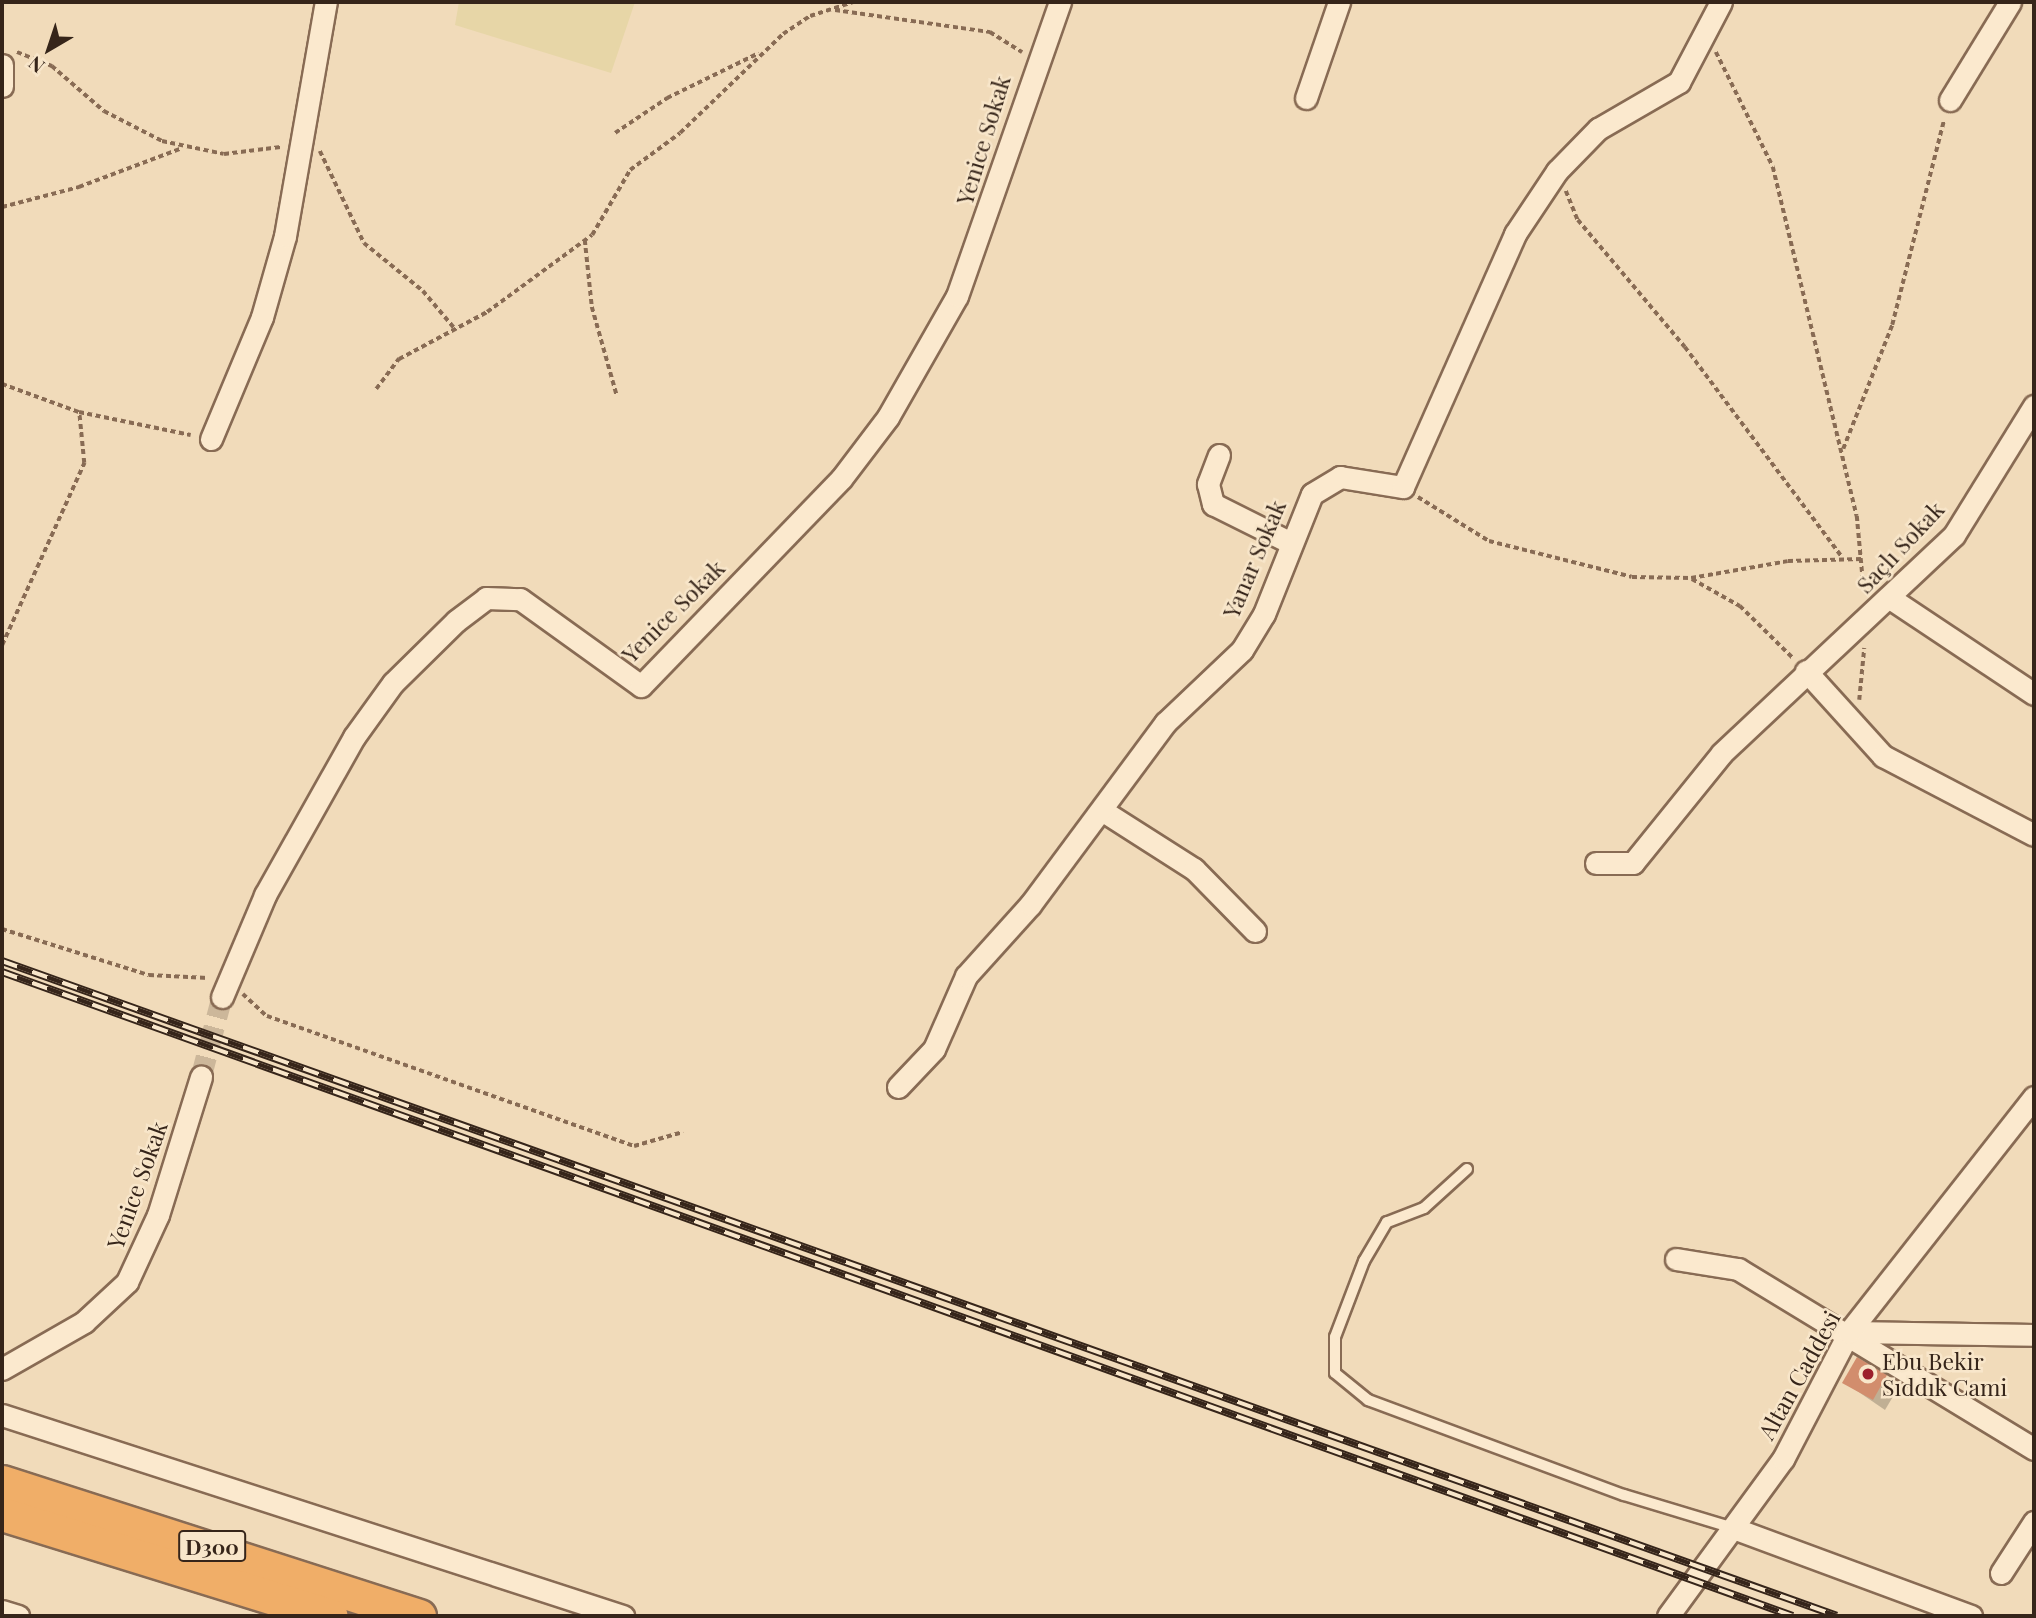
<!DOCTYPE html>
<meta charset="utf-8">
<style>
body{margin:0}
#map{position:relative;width:2036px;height:1618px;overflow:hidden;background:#f1dbba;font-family:"Playfair Display",serif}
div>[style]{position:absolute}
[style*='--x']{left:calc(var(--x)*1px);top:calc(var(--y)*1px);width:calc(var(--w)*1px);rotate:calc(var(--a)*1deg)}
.farmland>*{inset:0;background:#e7d6a7}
.shadow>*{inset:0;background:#0003}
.building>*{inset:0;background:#d28d6d}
.minor-tunnel>*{height:21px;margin-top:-10.5px;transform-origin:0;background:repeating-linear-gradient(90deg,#ccb79a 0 21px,transparent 0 31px)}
.path>*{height:3.5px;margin-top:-1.75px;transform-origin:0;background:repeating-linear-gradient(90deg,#886b54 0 5px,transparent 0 8.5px)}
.roads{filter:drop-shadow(2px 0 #886b54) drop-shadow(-2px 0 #886b54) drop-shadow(0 2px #886b54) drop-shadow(0 -2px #886b54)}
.service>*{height:10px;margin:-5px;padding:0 5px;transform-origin:5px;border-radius:5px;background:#fbe9ce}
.minor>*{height:21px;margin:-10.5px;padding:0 10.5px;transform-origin:10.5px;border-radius:10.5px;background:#fbe9ce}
.trunk>*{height:33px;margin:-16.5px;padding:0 16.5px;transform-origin:16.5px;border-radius:16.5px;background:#f0ae68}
.rail>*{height:8px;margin-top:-4px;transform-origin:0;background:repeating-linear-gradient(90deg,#f8e6ca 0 16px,#36251a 0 32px);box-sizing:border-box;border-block:2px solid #36251a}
.dots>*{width:19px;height:19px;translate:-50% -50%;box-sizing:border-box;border:4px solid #f8e6ca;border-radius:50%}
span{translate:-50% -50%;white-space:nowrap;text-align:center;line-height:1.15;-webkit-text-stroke:5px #f8e6ca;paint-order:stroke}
.shield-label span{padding:2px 5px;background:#f8e6ca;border:2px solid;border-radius:5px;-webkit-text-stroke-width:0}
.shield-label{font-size:21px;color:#36251a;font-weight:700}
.street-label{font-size:23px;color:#36251a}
.poi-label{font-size:23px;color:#36251a}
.left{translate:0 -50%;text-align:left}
.frame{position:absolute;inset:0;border:4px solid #36251a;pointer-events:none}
.north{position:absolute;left:14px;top:14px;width:70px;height:70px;-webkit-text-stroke:5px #f8e6ca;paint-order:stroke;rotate:219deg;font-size:19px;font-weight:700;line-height:28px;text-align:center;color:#36251a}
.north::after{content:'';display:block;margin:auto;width:24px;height:32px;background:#36251a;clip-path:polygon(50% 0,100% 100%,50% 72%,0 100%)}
</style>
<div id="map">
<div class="farmland">
<i style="clip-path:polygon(459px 2px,635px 2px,611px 73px,455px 25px)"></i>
</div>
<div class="shadow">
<i style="clip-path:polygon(1858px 1359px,1898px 1388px,1885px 1410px,1844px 1382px)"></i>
</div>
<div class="building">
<i style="clip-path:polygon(1857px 1357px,1887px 1375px,1873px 1400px,1842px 1383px)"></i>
</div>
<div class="minor-tunnel">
<i style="--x:201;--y:1077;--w:83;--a:-75.3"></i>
</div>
<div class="path">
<i style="--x:835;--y:10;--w:157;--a:8.1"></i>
<i style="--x:990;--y:32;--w:38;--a:32"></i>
<i style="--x:17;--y:52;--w:38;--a:22"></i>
<i style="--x:52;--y:66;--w:69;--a:40.9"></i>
<i style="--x:104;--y:111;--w:65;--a:27.3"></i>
<i style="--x:162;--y:141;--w:63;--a:11.8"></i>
<i style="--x:224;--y:154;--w:57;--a:-7"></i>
<i style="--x:1716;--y:52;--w:128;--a:63.6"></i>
<i style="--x:1773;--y:167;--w:359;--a:76.5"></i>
<i style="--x:1857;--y:516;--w:75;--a:84.7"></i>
<i style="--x:615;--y:133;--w:63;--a:-33.9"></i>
<i style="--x:667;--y:98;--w:102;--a:-26.1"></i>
<i style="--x:320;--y:151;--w:102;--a:64.4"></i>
<i style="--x:364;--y:243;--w:76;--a:39.1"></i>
<i style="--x:423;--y:291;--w:51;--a:49.8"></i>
<i style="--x:1566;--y:191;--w:31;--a:68"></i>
<i style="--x:1578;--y:220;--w:166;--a:49.9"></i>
<i style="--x:1685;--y:347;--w:262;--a:53.2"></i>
<i style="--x:2;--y:207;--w:80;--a:-14.6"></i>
<i style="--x:79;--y:187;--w:110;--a:-20.7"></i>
<i style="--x:585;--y:240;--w:67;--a:84"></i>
<i style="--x:592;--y:307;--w:92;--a:74.3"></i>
<i style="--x:2;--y:384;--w:82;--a:20"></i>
<i style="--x:79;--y:412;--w:114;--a:11.6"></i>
<i style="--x:376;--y:389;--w:38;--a:-53"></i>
<i style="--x:399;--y:359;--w:100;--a:-28.1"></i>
<i style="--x:487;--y:312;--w:130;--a:-36.3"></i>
<i style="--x:592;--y:235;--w:75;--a:-59.7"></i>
<i style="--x:630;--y:170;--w:62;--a:-36.5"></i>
<i style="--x:680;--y:133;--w:143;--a:-43.9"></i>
<i style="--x:783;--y:34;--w:32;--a:-34"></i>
<i style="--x:810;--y:16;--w:45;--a:-18"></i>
<i style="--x:1843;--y:449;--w:133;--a:-68.4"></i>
<i style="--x:1892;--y:325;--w:212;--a:-75.8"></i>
<i style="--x:1418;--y:497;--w:84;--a:31.8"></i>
<i style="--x:1489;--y:541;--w:147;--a:14.1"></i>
<i style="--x:1632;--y:577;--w:59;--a:1"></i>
<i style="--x:1691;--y:578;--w:98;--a:-9.9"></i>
<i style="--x:1788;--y:561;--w:74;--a:-1.5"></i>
<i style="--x:1692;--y:579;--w:55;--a:29.4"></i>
<i style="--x:1740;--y:606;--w:74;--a:44.5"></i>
<i style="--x:2;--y:645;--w:200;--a:-65.7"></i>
<i style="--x:84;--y:463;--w:51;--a:-95.6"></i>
<i style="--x:1859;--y:700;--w:52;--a:-84.5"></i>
<i style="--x:2;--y:929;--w:154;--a:17.4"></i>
<i style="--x:149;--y:975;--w:59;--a:2.9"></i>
<i style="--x:243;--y:994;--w:33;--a:43"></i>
<i style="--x:267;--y:1016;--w:389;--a:19.5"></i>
<i style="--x:634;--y:1146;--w:51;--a:-15.9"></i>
</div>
<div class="roads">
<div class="service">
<i style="--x:1467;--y:1169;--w:58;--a:137.8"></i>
<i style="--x:1424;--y:1208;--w:40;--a:159"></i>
<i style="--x:1387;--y:1222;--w:45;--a:120.5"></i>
<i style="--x:1364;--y:1261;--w:81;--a:110.9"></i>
<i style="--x:1335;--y:1337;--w:36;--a:90"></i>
<i style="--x:1335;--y:1373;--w:43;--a:39.3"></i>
<i style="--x:1368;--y:1400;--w:273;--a:20.4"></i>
<i style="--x:1624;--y:1495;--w:114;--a:16.8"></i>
</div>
<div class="minor">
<i style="--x:2;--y:65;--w:21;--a:90"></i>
<i style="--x:1306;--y:98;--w:102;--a:-71"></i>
<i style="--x:1950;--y:100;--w:115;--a:-58.5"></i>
<i style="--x:211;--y:439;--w:132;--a:-67.3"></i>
<i style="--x:262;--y:317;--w:84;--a:-74.1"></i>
<i style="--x:285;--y:236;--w:238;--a:-80.1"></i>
<i style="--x:1219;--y:455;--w:31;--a:111"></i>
<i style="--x:1208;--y:484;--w:21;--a:76"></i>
<i style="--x:1213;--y:504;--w:87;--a:26.6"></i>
<i style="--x:1890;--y:598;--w:173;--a:33.7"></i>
<i style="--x:1806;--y:671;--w:115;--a:47.8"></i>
<i style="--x:1883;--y:756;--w:170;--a:27.6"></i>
<i style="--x:1103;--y:811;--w:108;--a:32.5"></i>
<i style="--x:1194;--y:869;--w:87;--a:45.5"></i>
<i style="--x:1596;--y:863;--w:37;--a:0"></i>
<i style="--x:1633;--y:863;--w:141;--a:-51"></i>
<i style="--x:1722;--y:753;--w:318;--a:-43.2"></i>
<i style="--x:1954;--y:535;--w:152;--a:-58.2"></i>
<i style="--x:222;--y:997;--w:111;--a:-67.1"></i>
<i style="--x:265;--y:895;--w:181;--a:-60.6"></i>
<i style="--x:354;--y:737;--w:67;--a:-54.2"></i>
<i style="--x:393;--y:683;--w:88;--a:-44.5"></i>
<i style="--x:456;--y:621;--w:38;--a:-37"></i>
<i style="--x:486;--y:598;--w:34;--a:2"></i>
<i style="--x:520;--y:599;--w:149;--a:35.7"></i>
<i style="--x:641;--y:686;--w:288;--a:-46"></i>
<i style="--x:841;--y:479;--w:78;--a:-52.8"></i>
<i style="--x:888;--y:417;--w:139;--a:-60.3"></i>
<i style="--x:957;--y:296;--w:312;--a:-70.7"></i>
<i style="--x:898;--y:1087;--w:52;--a:-46.5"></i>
<i style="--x:934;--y:1049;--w:80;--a:-66.3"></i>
<i style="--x:966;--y:976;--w:96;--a:-48"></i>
<i style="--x:1030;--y:905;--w:227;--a:-53.4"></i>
<i style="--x:1165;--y:723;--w:106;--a:-43.5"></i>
<i style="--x:1242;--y:650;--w:42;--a:-58.6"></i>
<i style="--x:1264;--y:614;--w:129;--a:-68.2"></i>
<i style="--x:1312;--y:494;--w:33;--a:-31"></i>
<i style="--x:1340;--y:477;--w:64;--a:9"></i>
<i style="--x:1403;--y:487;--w:277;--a:-66.1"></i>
<i style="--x:1515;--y:234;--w:76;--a:-56.3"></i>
<i style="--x:1557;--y:171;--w:59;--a:-45.7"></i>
<i style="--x:1598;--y:129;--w:94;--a:-30.1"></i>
<i style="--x:1679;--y:82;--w:90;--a:-62.3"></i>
<i style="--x:1676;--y:1259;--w:63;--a:9.2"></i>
<i style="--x:1738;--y:1269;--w:346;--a:31.3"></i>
<i style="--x:1851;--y:1332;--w:183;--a:0.9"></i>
<i style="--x:2;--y:1369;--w:95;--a:-29.8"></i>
<i style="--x:84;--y:1322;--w:59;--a:-42.9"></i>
<i style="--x:127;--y:1282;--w:74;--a:-65.2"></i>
<i style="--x:158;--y:1215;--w:145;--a:-72.7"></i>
<i style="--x:2;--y:1415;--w:653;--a:17.94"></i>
<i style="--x:1733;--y:1528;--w:254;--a:20.3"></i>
<i style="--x:2001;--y:1573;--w:61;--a:-57.1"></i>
<i style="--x:2;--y:1611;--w:17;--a:17"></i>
<i style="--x:1668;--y:1616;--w:195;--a:-53.8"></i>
<i style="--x:1783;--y:1459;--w:143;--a:-62.5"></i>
<i style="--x:1849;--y:1332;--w:299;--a:-51.8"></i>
</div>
<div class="trunk">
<i style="--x:2;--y:1482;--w:438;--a:17.8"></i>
<i style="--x:2;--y:1514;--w:344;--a:17.2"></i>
</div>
</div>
<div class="rail">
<i style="--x:2;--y:961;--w:1948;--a:19.64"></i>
<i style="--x:2;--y:972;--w:1903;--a:19.78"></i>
</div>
<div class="dots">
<i style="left:1868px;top:1374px;background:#9c1f2c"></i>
</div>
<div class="shield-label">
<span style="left:212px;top:1546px">D300</span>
</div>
<div class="street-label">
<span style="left:983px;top:140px;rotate:-73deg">Yenice Sokak</span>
<span style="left:1900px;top:547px;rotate:-47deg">Saçlı Sokak</span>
<span style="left:1254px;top:559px;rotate:-67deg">Yanar Sokak</span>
<span style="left:673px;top:611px;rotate:-45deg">Yenice Sokak</span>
<span style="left:137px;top:1185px;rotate:-70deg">Yenice Sokak</span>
<span style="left:1799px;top:1375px;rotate:-61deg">Altan Caddesi</span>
</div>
<div class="poi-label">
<span class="left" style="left:1882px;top:1374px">Ebu Bekir<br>Sıddık Cami</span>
</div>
<div class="frame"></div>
<div class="north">N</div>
</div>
